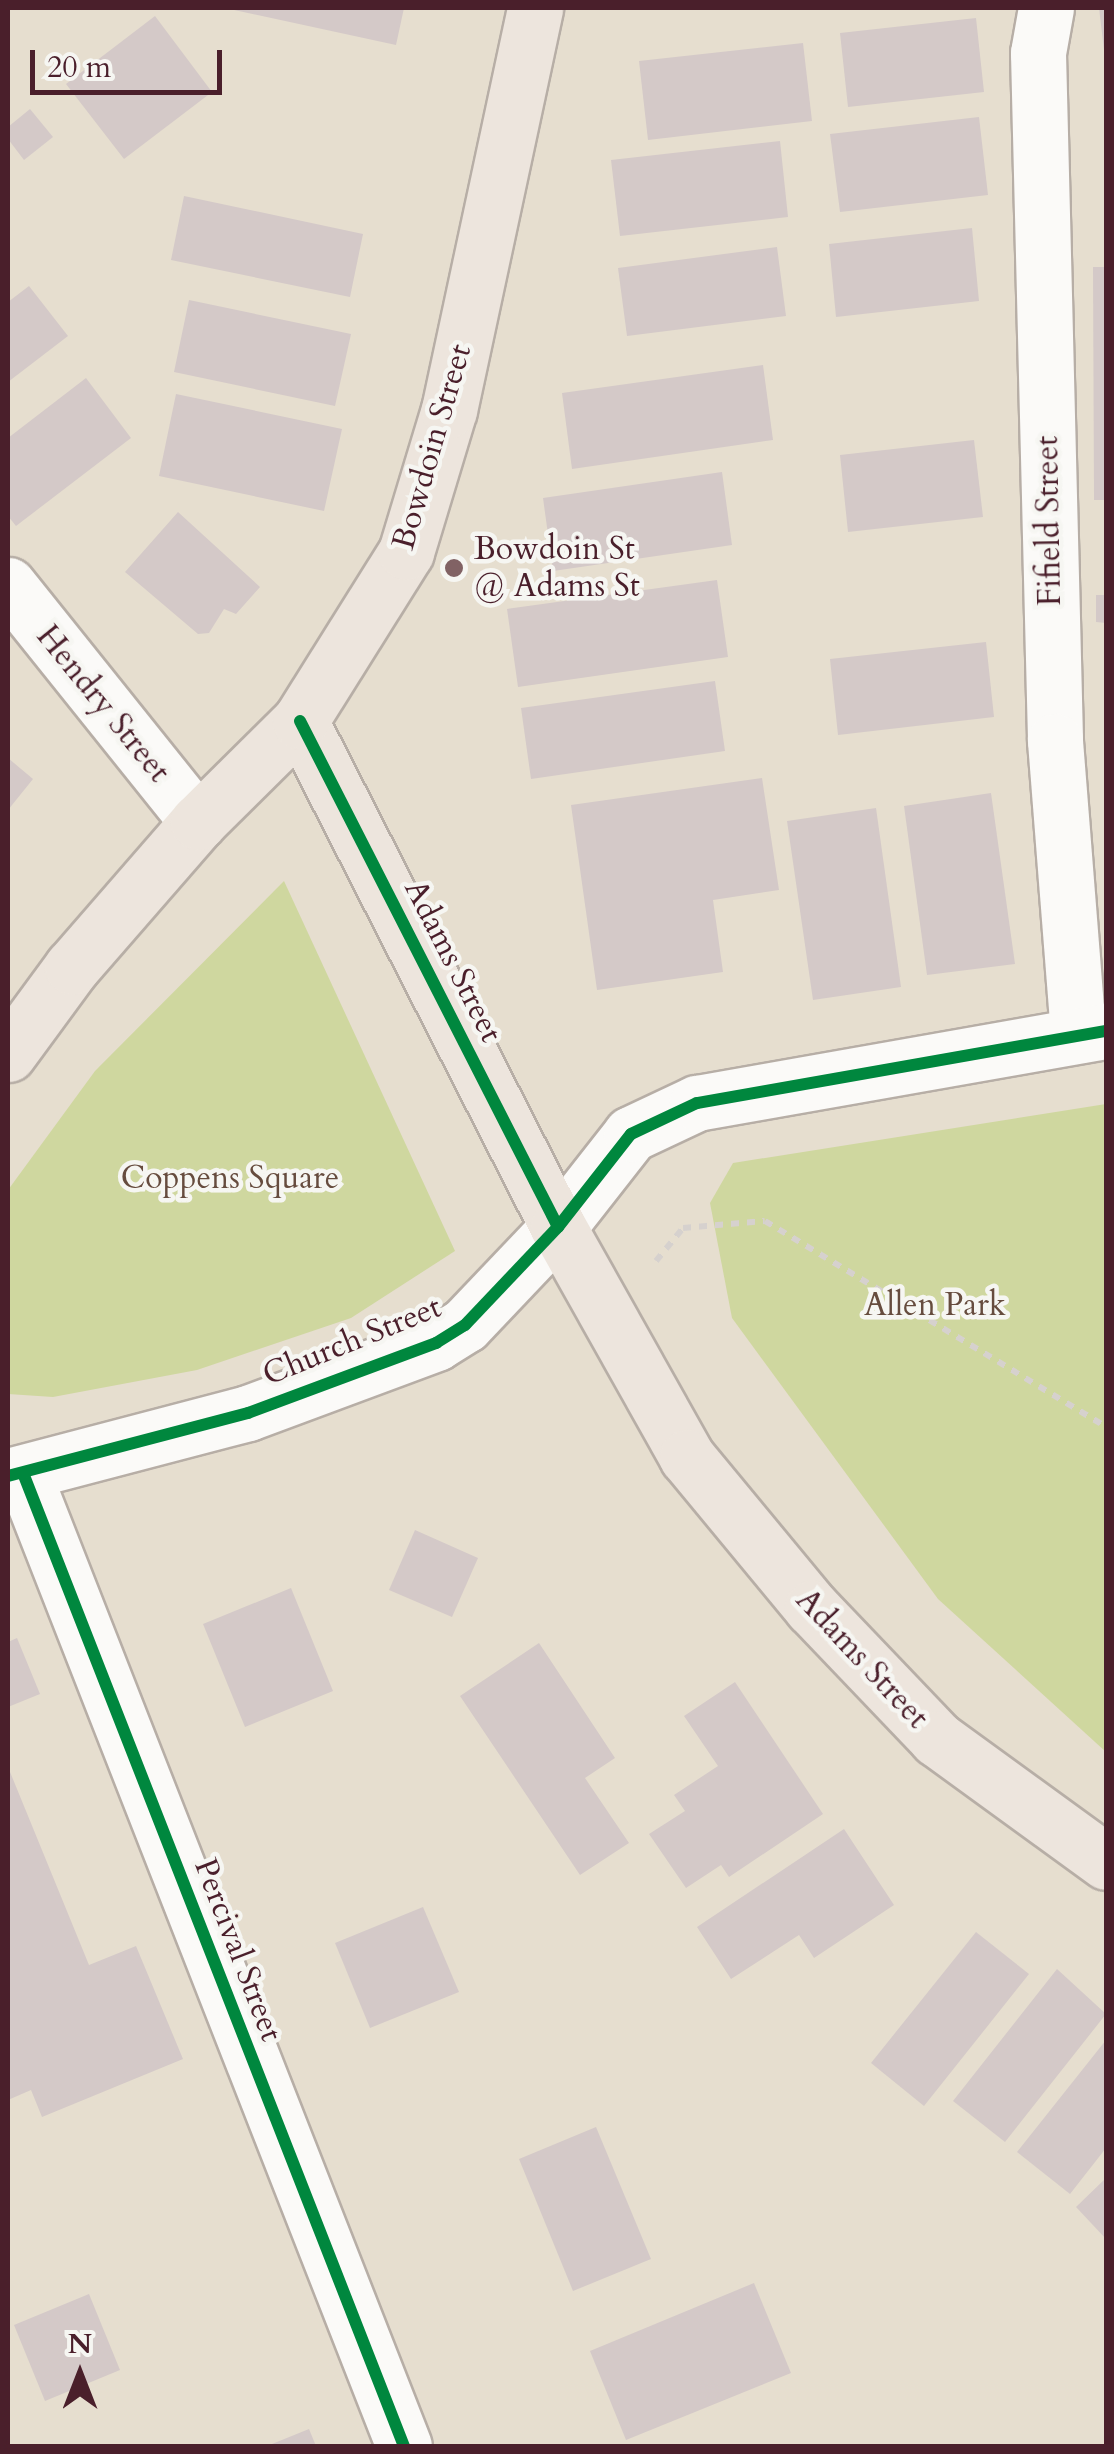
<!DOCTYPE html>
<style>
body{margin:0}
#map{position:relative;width:1114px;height:2454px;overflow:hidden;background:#e6decf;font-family:Cardo,serif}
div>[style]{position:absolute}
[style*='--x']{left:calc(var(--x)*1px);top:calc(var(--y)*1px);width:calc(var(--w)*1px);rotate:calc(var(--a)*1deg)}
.green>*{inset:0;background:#cfd79f}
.building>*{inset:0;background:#d4c9c8}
.path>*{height:6px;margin-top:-3px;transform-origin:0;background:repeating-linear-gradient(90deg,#d6d1ce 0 8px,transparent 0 16px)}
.roads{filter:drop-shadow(2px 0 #b7aea6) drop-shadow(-2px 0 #b7aea6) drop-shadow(0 2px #b7aea6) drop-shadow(0 -2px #b7aea6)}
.minor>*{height:55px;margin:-27.5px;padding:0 27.5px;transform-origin:27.5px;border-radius:27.5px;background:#fbfaf8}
.major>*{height:55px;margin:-27.5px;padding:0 27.5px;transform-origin:27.5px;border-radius:27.5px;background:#ede5dd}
.cycleway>*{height:12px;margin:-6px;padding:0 6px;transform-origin:6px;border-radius:6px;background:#00873e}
.dots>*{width:28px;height:28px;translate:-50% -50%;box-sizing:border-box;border:5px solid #f6f6f2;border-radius:50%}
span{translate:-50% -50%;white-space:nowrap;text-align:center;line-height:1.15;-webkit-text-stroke:9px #f6f6f2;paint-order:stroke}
.street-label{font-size:32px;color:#4a1f2b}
.poi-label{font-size:32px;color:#4a1f2b}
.left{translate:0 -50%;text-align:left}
.park-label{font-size:32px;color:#664c3e}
.frame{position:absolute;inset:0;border:10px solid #4a1f2b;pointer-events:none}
.north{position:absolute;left:30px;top:2324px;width:100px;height:100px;-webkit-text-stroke:8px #f6f6f2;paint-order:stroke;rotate:0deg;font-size:28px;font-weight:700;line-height:40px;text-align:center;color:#4a1f2b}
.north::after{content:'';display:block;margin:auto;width:35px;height:45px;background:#4a1f2b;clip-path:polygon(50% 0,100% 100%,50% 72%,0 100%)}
.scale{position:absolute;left:30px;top:50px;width:192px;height:45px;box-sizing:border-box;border:5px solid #4a1f2b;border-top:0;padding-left:12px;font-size:30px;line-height:35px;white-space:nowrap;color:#4a1f2b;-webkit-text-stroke:8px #f6f6f2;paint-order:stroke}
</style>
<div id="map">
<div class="green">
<i style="clip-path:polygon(284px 881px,455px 1251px,351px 1318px,197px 1370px,53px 1397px,8px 1394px,8px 1190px,95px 1071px)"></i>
<i style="clip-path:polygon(1106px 1104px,1106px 1752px,938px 1599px,732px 1318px,710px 1203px,733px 1163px)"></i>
</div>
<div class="building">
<i style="clip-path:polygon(225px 8px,404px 8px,396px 45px)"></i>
<i style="clip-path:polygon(1099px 8px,1106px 8px,1106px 50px,1104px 50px)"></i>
<i style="clip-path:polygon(155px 16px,212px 92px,124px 159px,66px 84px)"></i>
<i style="clip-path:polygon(976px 18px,984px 92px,848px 107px,840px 33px)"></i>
<i style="clip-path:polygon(803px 43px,812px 121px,648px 140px,639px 61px)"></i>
<i style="clip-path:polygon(30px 109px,53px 137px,24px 160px,8px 139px,8px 127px)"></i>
<i style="clip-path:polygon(979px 117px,988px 195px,840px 212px,830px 134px)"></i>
<i style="clip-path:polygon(780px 141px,788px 217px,620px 236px,611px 160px)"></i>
<i style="clip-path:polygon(184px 196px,363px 234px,350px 297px,171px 260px)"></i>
<i style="clip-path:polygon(972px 228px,979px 301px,836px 317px,829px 244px)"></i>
<i style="clip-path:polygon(777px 247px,786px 316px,627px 336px,618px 268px)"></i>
<i style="clip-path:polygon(1093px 267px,1106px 267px,1106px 500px,1094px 500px)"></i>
<i style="clip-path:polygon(29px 286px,68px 336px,8px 382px,8px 302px)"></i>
<i style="clip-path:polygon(189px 300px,351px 334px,335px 406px,174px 372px)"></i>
<i style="clip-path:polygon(763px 365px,773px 440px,572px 469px,562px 393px)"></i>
<i style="clip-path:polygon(86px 378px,131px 438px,16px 526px,8px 516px,8px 438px)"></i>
<i style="clip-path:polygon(176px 394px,342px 429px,324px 511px,159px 476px)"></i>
<i style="clip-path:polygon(974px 440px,983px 517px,848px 532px,840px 455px)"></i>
<i style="clip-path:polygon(722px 472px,732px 545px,553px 571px,543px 498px)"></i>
<i style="clip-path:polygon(178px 512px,260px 587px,236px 614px,224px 609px,209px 633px,198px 634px,125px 572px)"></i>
<i style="clip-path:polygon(717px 580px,728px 657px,518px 687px,507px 609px)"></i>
<i style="clip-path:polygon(1096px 595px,1106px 595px,1106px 623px,1096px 622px)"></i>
<i style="clip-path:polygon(986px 642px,994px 717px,838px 735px,830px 659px)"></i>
<i style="clip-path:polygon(715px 681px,725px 751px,531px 779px,521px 708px)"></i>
<i style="clip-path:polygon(8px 758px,33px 779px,8px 810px)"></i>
<i style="clip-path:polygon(762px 778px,779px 890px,713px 900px,723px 972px,597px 990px,571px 805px)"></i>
<i style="clip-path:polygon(991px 793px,1015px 964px,927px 975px,904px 806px)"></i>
<i style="clip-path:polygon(876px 808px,901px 987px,813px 1000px,787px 821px)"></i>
<i style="clip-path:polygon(415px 1530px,478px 1558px,452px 1617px,389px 1590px)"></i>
<i style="clip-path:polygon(291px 1588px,333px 1691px,245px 1727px,203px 1624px)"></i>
<i style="clip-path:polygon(17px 1638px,40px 1694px,8px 1707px,8px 1642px)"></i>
<i style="clip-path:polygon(539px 1643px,615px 1758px,585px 1778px,629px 1843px,580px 1875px,460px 1696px)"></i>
<i style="clip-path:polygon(735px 1682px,823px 1814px,729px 1877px,721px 1865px,686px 1888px,649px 1834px,685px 1811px,674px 1795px,718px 1766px,684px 1716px)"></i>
<i style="clip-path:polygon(8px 1767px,89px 1965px,136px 1946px,183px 2059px,42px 2117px,31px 2090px,8px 2100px)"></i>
<i style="clip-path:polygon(844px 1829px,894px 1905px,814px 1958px,799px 1935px,731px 1979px,697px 1927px)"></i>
<i style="clip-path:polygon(423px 1907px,459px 1992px,370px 2028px,335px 1943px)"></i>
<i style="clip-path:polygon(976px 1932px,1029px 1974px,924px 2106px,871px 2063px)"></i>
<i style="clip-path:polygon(1057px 1969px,1106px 2014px,1005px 2142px,953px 2101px)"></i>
<i style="clip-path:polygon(1106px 2040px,1106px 2148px,1070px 2194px,1017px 2152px)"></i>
<i style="clip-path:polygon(596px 2127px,651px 2259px,573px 2291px,519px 2159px)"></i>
<i style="clip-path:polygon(1106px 2178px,1106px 2239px,1076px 2207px)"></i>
<i style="clip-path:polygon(754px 2283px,791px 2373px,626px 2440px,590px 2351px)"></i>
<i style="clip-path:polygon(89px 2294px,120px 2370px,45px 2401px,14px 2325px)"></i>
<i style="clip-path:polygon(309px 2429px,316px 2446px,267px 2446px)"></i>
</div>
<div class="path">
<i style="--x:656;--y:1261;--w:43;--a:-50.7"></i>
<i style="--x:683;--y:1228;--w:82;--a:-4.9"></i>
<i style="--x:765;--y:1221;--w:398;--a:31.1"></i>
</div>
<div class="roads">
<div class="minor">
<i style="--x:1046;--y:8;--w:46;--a:100.1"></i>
<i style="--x:1038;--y:53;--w:688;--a:88.58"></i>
<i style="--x:1055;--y:741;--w:295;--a:85.5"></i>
<i style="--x:8;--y:585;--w:304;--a:51.3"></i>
<i style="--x:23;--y:1473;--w:1045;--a:68.62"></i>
<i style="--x:8;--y:1476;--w:248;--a:-14.7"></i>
<i style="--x:248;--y:1413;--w:201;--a:-20.4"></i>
<i style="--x:436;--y:1343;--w:34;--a:-32"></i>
<i style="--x:465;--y:1325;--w:135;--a:-46.5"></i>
<i style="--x:558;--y:1227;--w:118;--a:-51.9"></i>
<i style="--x:631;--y:1134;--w:73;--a:-25.2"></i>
<i style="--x:697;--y:1103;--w:415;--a:-10"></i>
</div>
<div class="major">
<i style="--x:300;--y:721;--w:568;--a:62.98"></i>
<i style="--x:558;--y:1227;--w:264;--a:60.7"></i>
<i style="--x:687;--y:1457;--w:196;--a:50.4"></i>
<i style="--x:812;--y:1608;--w:181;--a:46.3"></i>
<i style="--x:937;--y:1739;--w:209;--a:36"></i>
<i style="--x:8;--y:1054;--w:108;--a:-53.7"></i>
<i style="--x:72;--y:967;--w:192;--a:-49"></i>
<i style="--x:198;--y:822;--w:144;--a:-44.7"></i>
<i style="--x:300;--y:721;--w:199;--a:-57.9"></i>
<i style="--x:406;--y:552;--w:148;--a:-73.2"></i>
<i style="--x:449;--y:410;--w:411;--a:-77.9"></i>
</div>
</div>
<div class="cycleway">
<i style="--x:300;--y:721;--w:568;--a:62.98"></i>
<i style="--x:23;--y:1473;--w:1045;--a:68.62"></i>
<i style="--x:8;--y:1476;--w:248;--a:-14.7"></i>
<i style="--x:248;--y:1413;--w:201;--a:-20.4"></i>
<i style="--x:436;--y:1343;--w:34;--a:-32"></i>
<i style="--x:465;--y:1325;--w:135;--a:-46.5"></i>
<i style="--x:558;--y:1227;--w:118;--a:-51.9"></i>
<i style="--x:631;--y:1134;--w:73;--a:-25.2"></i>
<i style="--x:697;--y:1103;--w:415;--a:-10"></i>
</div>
<div class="dots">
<i style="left:454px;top:568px;background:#816264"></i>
</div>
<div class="street-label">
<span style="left:432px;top:447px;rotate:-74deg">Bowdoin Street</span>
<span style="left:1049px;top:521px;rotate:-91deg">Fifield Street</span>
<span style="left:103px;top:704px;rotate:51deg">Hendry Street</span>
<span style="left:453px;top:961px;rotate:63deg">Adams Street</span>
<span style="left:352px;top:1341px;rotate:-22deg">Church Street</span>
<span style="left:862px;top:1659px;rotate:47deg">Adams Street</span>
<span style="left:238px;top:1950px;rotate:69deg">Percival Street</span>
</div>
<div class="poi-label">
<span class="left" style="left:474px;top:568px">Bowdoin St<br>@ Adams St</span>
</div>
<div class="park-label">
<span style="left:230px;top:1178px">Coppens Square</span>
<span style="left:935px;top:1305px">Allen Park</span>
</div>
<div class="frame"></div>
<div class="north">N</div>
<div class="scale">20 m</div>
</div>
